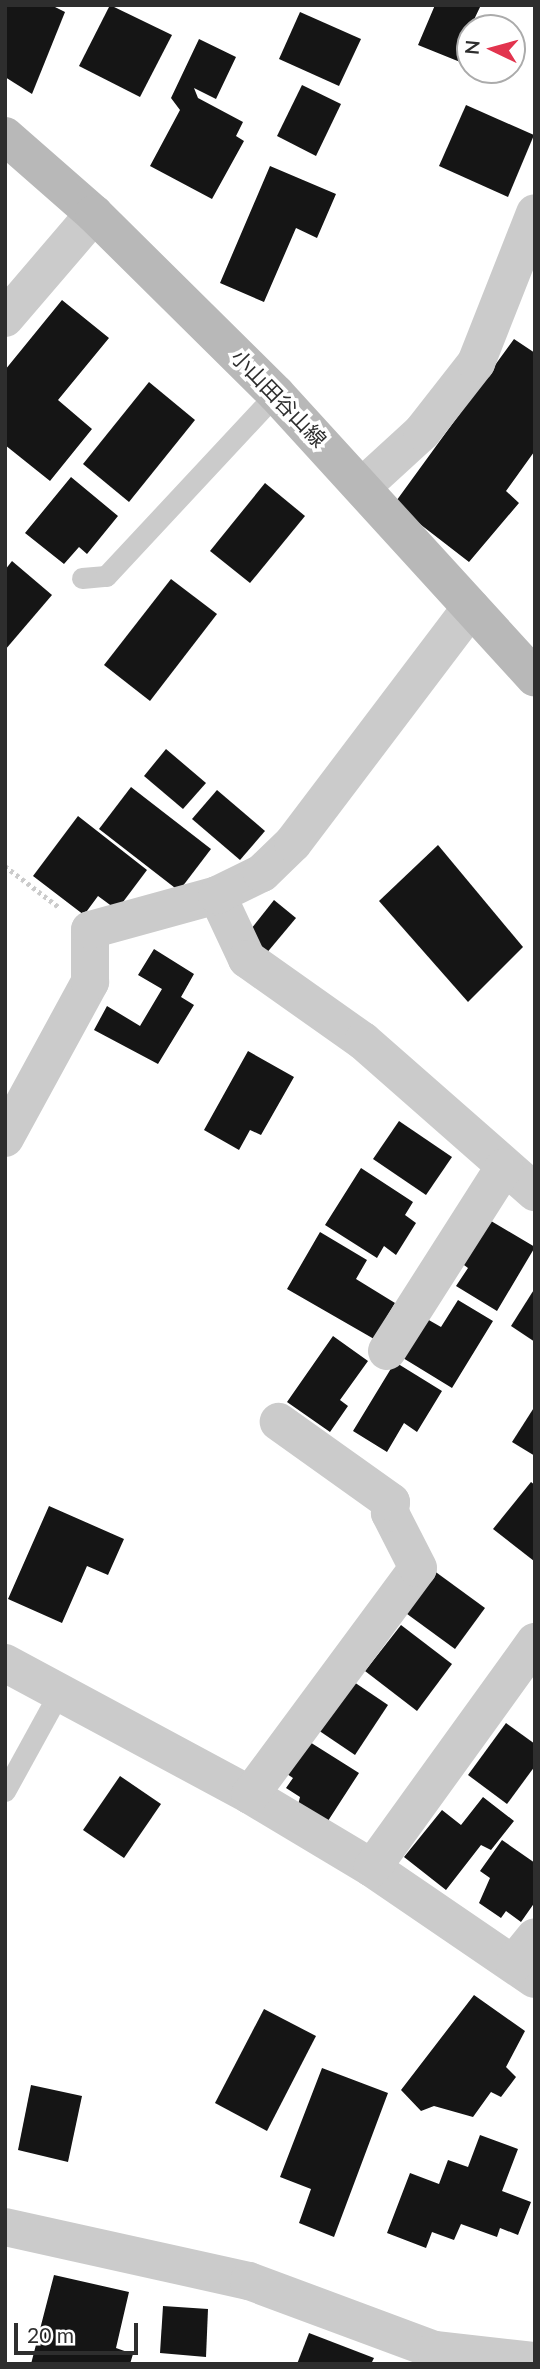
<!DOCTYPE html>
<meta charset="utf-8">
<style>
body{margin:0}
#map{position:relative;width:540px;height:2369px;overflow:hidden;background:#fff;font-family:Lato,"Noto Sans JP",sans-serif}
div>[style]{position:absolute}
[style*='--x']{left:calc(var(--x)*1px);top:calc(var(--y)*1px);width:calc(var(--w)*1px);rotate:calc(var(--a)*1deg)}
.building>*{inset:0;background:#151515}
.path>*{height:4.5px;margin-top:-2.25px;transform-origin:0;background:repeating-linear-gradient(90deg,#cbcbcb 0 3.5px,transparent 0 7px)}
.lane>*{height:21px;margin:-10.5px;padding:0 10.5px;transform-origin:10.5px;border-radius:10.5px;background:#cbcbcb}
.street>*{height:38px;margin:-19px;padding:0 19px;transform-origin:19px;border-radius:19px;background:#cbcbcb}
.secondary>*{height:38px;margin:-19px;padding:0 19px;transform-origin:19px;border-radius:19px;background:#b8b8b8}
span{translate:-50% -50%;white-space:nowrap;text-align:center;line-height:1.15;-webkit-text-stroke:7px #fff;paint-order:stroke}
.street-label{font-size:21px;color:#2e2e2e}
.frame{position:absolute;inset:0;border:7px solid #2e2e2e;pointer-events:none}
.north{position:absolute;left:456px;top:14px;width:70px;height:70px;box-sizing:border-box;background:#fff;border:2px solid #ababab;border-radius:50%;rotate:275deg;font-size:19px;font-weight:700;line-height:28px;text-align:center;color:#2e2e2e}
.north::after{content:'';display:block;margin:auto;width:24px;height:32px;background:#e2344e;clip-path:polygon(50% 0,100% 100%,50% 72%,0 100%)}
.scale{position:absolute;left:14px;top:2323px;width:124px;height:32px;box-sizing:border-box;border:4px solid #2e2e2e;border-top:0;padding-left:9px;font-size:21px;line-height:24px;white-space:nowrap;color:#2e2e2e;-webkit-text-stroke:5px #fff;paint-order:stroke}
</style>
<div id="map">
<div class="building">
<i style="clip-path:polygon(5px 5px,51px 5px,65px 12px,32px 94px,5px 77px)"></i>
<i style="clip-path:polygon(110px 5px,172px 35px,140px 97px,79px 66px)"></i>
<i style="clip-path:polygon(435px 5px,481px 5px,470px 28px,470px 66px,418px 45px)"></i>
<i style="clip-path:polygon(300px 12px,361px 39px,339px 86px,279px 59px)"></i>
<i style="clip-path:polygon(199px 39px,236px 57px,216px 99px,194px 88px,198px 98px,243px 122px,236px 136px,244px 141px,212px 199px,150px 166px,180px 110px,171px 98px)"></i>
<i style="clip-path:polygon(302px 85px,341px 104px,316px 156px,277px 136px)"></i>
<i style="clip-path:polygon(466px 105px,534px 135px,508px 197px,439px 166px)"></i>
<i style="clip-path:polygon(270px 166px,336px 194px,317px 238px,296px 228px,264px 302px,220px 283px)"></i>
<i style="clip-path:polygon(62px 300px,109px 338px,58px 400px,92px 429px,50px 481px,5px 445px,5px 370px)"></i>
<i style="clip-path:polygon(514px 339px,535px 353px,534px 452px,506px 491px,519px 503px,469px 562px,394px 504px)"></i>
<i style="clip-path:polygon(149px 382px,195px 420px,129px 502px,83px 464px)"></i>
<i style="clip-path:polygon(71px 477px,118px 516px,87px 554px,79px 547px,64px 564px,25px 533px)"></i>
<i style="clip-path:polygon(265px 483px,305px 516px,250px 583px,210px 551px)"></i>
<i style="clip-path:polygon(12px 561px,52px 595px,5px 650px,5px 570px)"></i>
<i style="clip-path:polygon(171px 579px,217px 614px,150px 701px,104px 665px)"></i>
<i style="clip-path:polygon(166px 749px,206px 783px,183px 809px,144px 776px)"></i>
<i style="clip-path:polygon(131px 787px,211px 849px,179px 891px,99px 829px)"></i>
<i style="clip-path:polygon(217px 790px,265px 831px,240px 860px,192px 819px)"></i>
<i style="clip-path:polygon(78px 816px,147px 870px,117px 910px,98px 896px,84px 915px,33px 876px)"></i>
<i style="clip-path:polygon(438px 845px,523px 947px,468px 1002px,379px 901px)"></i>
<i style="clip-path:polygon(274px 900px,296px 918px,265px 955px,244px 938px)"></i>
<i style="clip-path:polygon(154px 949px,194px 974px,181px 997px,194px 1005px,158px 1064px,94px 1030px,107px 1006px,140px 1026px,162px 989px,138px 975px)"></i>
<i style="clip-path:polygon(248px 1051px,294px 1077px,261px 1135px,250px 1130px,239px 1150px,204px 1130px)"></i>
<i style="clip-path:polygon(399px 1121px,452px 1157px,426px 1195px,373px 1159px)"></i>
<i style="clip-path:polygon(361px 1168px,413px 1202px,405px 1215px,416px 1223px,396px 1255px,384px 1246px,377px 1258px,325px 1225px)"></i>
<i style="clip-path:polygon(486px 1218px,535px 1247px,497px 1311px,456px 1286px,468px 1268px,460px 1262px)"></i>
<i style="clip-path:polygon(320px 1232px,367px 1260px,356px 1279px,395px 1303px,374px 1339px,287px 1289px)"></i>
<i style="clip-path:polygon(535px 1288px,535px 1342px,511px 1326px)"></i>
<i style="clip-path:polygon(458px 1300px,493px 1321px,452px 1388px,403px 1358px,427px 1319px,441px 1327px)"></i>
<i style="clip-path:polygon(333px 1336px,368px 1361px,340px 1400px,348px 1406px,330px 1432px,287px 1402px)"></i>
<i style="clip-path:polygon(395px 1362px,442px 1391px,417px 1432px,404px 1423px,387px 1452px,353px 1431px)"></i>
<i style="clip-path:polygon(535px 1406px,535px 1456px,512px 1442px)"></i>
<i style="clip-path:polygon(531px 1482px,535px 1485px,534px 1561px,493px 1529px)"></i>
<i style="clip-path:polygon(49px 1506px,124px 1539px,108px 1575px,87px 1566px,62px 1623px,8px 1599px)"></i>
<i style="clip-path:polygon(433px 1570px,485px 1608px,455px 1649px,403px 1611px)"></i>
<i style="clip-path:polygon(401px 1625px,452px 1664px,417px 1711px,365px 1671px)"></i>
<i style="clip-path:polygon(351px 1680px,388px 1705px,355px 1755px,318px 1730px)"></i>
<i style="clip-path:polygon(506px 1723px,535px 1744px,535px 1766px,507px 1804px,468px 1775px)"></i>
<i style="clip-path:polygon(305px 1739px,359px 1773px,326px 1824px,298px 1805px,300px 1797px,286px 1788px,293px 1778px,284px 1772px)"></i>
<i style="clip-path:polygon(120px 1776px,161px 1804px,124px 1858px,83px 1830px)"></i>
<i style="clip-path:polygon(483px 1797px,514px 1821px,491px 1850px,481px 1845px,446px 1890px,404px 1857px,442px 1810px,461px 1825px)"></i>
<i style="clip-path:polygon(502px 1840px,535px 1863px,535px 1902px,521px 1922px,506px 1911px,501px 1918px,479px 1903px,490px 1878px,480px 1871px)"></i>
<i style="clip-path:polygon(474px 1995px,525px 2031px,506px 2067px,516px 2077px,501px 2097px,491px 2092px,473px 2117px,434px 2106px,421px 2111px,401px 2090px)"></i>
<i style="clip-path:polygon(264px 2009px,316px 2036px,267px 2131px,215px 2103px)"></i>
<i style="clip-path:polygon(322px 2068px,388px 2093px,334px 2237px,299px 2223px,311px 2189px,280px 2177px)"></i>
<i style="clip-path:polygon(31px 2085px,82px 2096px,68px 2162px,18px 2150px)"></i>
<i style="clip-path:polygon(480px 2135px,518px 2149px,502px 2191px,531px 2202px,518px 2235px,500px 2228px,497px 2237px,461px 2224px,454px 2240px,432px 2232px,426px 2248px,387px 2233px,410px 2173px,439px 2184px,448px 2160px,468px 2167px)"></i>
<i style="clip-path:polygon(54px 2275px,129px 2292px,116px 2348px,133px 2354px,130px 2364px,31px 2364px)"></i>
<i style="clip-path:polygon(163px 2306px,208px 2309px,206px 2357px,160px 2353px)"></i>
<i style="clip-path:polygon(309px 2333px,374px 2358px,371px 2364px,297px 2364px)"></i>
</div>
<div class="path">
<i style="--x:5;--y:866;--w:69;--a:37.4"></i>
</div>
<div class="lane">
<i style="--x:82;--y:578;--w:24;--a:-5"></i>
<i style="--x:106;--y:576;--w:249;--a:-47"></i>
<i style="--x:5;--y:1791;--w:114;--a:-61.2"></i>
</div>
<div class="street">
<i style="--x:5;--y:318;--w:137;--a:-49.4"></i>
<i style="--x:363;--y:486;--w:80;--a:-42.5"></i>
<i style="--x:422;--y:432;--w:88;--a:-52"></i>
<i style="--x:476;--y:363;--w:161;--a:-68.5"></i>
<i style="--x:217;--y:895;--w:71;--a:64.9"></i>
<i style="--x:247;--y:959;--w:142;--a:35.3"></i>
<i style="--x:363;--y:1041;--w:229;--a:41.3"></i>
<i style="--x:5;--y:1138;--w:178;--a:-61.4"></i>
<i style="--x:90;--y:982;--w:52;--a:-90"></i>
<i style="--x:90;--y:930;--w:132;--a:-15.4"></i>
<i style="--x:217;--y:895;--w:50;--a:-26.1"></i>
<i style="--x:262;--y:873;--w:43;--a:-44.1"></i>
<i style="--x:293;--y:843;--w:295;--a:-52.9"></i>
<i style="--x:387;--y:1351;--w:218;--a:-57.5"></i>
<i style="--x:5;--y:1663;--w:278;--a:28.3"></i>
<i style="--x:250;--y:1795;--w:142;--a:30.9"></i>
<i style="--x:372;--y:1868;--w:197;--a:34.3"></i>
<i style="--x:250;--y:1795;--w:282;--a:-53.5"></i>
<i style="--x:418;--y:1568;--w:62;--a:-117"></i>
<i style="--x:390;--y:1513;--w:11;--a:-85"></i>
<i style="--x:391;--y:1502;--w:138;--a:-144.5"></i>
<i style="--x:372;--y:1868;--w:279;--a:-54.2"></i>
<i style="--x:514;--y:1963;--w:33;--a:-51"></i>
<i style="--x:5;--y:2227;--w:250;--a:12.5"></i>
<i style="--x:249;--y:2281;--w:198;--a:20.4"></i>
<i style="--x:435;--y:2350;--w:101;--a:6.3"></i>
</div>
<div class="secondary">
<i style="--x:5;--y:136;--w:118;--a:41.2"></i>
<i style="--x:94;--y:214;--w:256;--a:44.7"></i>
<i style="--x:276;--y:394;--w:384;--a:47.6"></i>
</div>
<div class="street-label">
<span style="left:279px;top:398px;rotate:46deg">小山田谷山線</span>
</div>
<div class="frame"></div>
<div class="north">N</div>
<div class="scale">20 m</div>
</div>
